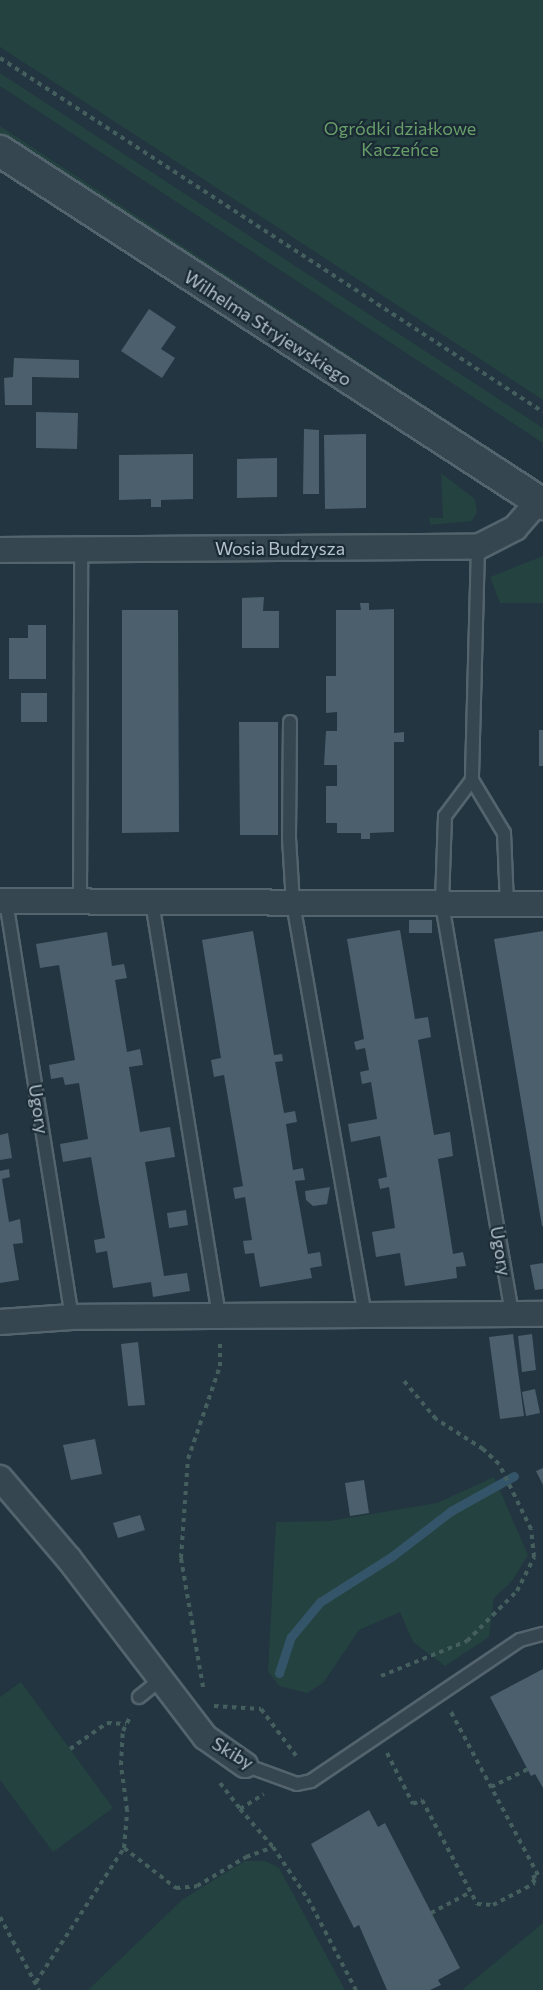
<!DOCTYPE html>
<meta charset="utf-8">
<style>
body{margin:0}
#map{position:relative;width:543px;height:1990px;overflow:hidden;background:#223541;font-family:Commissioner,sans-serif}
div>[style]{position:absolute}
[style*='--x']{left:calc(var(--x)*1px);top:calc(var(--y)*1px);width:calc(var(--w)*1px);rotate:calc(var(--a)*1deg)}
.green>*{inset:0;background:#24423f}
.stream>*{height:9px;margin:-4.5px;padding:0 4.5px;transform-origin:4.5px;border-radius:4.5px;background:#345569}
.building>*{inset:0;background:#4b5f6c}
.path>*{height:4px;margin-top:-2px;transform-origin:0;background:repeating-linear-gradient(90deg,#445f5d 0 4.5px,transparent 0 9px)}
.roads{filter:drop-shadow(2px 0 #54646e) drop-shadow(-2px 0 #54646e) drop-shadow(0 2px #54646e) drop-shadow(0 -2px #54646e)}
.service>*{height:12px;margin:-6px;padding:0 6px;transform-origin:6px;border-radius:6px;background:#364650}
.minor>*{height:24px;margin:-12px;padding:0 12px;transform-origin:12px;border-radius:12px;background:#364650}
.tertiary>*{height:30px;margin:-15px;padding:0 15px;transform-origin:15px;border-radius:15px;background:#364650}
span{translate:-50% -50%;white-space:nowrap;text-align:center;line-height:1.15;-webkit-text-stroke:4.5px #1b2b35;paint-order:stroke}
.park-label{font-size:18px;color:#689e69}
.street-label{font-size:18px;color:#b3c1cb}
</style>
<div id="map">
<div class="green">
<i style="clip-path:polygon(0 0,543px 0,543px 400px,0 47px)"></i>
<i style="clip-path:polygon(0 73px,543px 428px,543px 443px,0 86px)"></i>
<i style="clip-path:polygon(0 126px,543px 483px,543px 489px,0 135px)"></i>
<i style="clip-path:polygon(441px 473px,475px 499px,477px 512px,472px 521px,430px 525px,429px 518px,443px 518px)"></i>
<i style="clip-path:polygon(543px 556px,543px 603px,500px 603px,490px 577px)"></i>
<i style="clip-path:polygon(494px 1477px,528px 1555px,512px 1581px,494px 1598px,489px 1637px,445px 1666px,413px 1642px,400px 1612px,359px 1630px,323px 1683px,307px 1693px,279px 1686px,268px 1671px,276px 1522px,330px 1521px,437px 1503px)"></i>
<i style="clip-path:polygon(21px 1682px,113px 1808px,53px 1852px,0 1780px,0 1697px)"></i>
<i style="clip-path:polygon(245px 1861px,265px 1861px,279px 1868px,345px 1990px,88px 1990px,183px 1899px)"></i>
<i style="clip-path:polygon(543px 1923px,543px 1990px,462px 1990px)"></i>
</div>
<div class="stream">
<i style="--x:279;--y:1673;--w:38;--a:-72"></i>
<i style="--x:291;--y:1637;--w:45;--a:-50.4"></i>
<i style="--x:320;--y:1602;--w:84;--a:-32.4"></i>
<i style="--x:391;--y:1557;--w:76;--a:-37.5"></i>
<i style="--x:451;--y:1511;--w:72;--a:-29.1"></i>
</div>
<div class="building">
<i style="clip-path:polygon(149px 309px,176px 327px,161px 349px,175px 358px,162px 378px,121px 351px)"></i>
<i style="clip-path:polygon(14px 358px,79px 360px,79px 378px,32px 377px,32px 405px,5px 405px,4px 378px,13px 377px)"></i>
<i style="clip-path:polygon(36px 412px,78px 413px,77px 449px,36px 448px)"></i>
<i style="clip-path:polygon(304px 429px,319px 430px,319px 494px,303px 494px)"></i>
<i style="clip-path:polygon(366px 434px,366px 508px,325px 509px,324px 435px)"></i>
<i style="clip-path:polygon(193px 454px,193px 499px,161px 500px,161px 507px,151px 507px,151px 499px,119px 500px,119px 455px)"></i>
<i style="clip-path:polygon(277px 458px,277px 497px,237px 498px,237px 459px)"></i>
<i style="clip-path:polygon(264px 597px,263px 611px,279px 611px,279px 648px,242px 648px,242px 598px)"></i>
<i style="clip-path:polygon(360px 603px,369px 603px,369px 610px,394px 609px,394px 733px,404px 732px,404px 742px,394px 742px,394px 832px,370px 833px,370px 839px,361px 839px,361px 833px,337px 833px,337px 823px,326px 823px,326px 786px,337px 786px,337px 765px,324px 765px,326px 731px,337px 731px,337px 712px,326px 713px,326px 676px,336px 676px,336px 610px,361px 610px)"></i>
<i style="clip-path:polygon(122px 610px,178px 610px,179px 832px,122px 833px)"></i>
<i style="clip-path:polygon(28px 625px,46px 625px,46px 679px,9px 679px,9px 638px,28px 638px)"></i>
<i style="clip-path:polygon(21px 693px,47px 693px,47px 722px,21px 722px)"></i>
<i style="clip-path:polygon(239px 722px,278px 722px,278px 835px,240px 835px)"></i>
<i style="clip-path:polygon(539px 730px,543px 730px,543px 766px,539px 766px)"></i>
<i style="clip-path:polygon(409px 920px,432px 920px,432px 933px,409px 933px)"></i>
<i style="clip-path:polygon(400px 930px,415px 1019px,428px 1017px,431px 1037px,418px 1040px,434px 1135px,450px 1132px,453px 1156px,438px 1159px,453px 1254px,463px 1252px,466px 1266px,456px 1267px,457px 1278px,405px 1286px,400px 1253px,376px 1257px,372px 1232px,395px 1228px,389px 1187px,380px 1189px,378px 1179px,387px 1177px,380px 1136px,351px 1142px,348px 1124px,377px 1119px,371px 1082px,362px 1084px,360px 1072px,369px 1070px,365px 1048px,356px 1050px,354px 1042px,364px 1039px,347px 939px)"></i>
<i style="clip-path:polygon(253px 931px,274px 1055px,282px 1054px,283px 1061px,275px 1062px,284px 1113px,295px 1111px,297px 1122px,286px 1124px,293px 1170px,303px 1168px,305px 1180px,295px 1181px,308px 1254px,320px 1252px,322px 1266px,310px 1268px,312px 1278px,260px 1287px,254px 1253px,245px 1254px,243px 1241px,252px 1240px,245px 1197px,235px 1199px,233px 1188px,243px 1186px,224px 1075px,214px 1077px,211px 1060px,221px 1058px,202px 940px)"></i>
<i style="clip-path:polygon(543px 931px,543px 1226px,542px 1226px,494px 939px)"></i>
<i style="clip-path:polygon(107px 932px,112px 966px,124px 964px,127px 978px,115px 980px,127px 1052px,140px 1049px,143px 1065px,129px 1067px,140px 1132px,170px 1127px,175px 1157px,145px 1162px,164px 1276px,187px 1273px,190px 1291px,153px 1297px,151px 1282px,113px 1288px,107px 1251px,96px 1253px,94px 1240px,105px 1238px,91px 1157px,63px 1162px,60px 1144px,88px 1139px,79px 1083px,65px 1085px,63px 1077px,51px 1079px,49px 1065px,75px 1060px,59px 965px,40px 968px,36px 944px)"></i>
<i style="clip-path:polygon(8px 1133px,12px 1158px,0 1160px,0 1135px)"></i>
<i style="clip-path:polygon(9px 1169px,10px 1177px,2px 1179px,9px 1222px,20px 1219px,23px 1243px,13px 1244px,19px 1280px,0 1283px,0 1171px)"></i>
<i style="clip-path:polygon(330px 1187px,327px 1204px,313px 1206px,306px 1200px,305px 1191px)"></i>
<i style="clip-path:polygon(186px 1210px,188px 1225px,169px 1228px,167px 1213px)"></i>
<i style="clip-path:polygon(543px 1263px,543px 1289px,535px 1290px,530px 1265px)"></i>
<i style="clip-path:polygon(513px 1334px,524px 1416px,500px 1419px,489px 1337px)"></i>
<i style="clip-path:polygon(532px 1334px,536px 1370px,522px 1372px,518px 1336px)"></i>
<i style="clip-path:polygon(138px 1342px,145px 1405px,128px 1406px,121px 1344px)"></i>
<i style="clip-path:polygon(535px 1389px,540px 1413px,526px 1416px,522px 1392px)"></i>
<i style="clip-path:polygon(95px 1439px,102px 1474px,71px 1480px,63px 1445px)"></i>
<i style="clip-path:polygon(543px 1468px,543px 1485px,536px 1471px)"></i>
<i style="clip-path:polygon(364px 1480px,369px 1513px,350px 1516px,345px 1483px)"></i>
<i style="clip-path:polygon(140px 1515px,145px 1530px,118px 1538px,113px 1523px)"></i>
<i style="clip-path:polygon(543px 1669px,543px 1788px,535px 1774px,531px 1776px,490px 1697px)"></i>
<i style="clip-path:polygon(369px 1810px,378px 1827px,385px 1823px,460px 1968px,438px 1980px,441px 1985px,430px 1990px,387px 1990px,359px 1925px,354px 1928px,311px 1844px)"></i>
</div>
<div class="path">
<i style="--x:0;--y:58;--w:648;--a:33.1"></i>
<i style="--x:381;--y:1676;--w:93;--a:-22.1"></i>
<i style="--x:467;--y:1641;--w:71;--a:-45"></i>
<i style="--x:517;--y:1591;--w:38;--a:-63"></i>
<i style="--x:534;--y:1557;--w:28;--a:-96"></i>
<i style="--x:531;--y:1529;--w:72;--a:-116.2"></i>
<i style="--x:499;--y:1464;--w:22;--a:-137"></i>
<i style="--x:483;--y:1449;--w:56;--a:-147.4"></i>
<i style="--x:436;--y:1419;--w:50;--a:-130.1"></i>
<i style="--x:203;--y:1687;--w:131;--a:-99.7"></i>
<i style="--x:181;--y:1558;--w:99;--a:-86"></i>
<i style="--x:188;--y:1459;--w:98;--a:-71"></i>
<i style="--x:220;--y:1366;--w:23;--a:-90"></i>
<i style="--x:214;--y:1706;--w:47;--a:3.7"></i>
<i style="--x:261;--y:1709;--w:60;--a:53.1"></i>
<i style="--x:70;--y:1749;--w:45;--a:-35.1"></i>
<i style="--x:107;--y:1723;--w:19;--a:3"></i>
<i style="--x:387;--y:1753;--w:57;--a:63"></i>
<i style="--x:413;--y:1804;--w:10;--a:-24"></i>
<i style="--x:422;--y:1800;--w:118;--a:62.1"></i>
<i style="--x:477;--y:1904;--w:16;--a:4"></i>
<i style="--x:493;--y:1905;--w:47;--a:-27.6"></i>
<i style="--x:535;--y:1883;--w:6;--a:-121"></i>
<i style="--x:532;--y:1878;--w:7;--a:-27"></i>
<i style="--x:538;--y:1875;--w:185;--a:-118.1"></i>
<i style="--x:220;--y:1783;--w:33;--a:52"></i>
<i style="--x:240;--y:1809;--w:28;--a:-32"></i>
<i style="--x:491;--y:1787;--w:41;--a:-25.9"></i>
<i style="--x:240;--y:1809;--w:50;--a:49"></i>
<i style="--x:273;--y:1847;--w:63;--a:56.1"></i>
<i style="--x:308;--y:1899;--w:103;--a:62.2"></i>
<i style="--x:124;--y:1848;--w:66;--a:37.6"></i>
<i style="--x:176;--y:1888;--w:21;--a:-5"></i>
<i style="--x:197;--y:1886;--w:57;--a:-30.6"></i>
<i style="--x:246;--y:1857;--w:29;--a:-20"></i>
<i style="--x:431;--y:1913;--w:45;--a:-27.7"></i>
<i style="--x:0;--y:1917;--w:83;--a:61.9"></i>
<i style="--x:36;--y:1982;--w:160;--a:-56.7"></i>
<i style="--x:124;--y:1848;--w:38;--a:-85"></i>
<i style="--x:127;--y:1810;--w:45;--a:-97.6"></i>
<i style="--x:121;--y:1765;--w:34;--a:-87"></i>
<i style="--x:123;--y:1731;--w:18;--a:-63"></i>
</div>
<div class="roads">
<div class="service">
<i style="--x:478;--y:547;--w:233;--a:91.5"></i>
<i style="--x:472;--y:780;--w:45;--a:126.9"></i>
<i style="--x:445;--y:816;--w:88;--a:92"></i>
<i style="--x:442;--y:904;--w:416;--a:80.3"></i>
<i style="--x:290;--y:722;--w:116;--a:90.5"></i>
<i style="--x:289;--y:838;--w:65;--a:86.5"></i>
<i style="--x:293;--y:903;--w:419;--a:80.1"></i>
<i style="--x:472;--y:780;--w:62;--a:58.9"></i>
<i style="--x:504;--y:833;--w:71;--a:87.6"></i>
<i style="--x:6;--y:901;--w:421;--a:81"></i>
<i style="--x:80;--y:902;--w:353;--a:-89.8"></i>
<i style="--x:152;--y:902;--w:419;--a:80.8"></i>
<i style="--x:139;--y:1697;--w:28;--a:-39"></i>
<i style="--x:245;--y:1765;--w:55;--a:20.1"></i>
<i style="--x:297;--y:1784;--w:14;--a:-12"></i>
<i style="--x:311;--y:1781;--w:252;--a:-34"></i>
<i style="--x:520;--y:1640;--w:24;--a:-15"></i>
</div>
<div class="minor">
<i style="--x:0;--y:550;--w:478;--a:-0.4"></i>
<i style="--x:478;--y:547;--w:42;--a:-27.2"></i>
<i style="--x:515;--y:528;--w:35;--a:-49"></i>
<i style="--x:0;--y:901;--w:543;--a:0.32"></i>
<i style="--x:0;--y:1322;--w:72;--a:-4"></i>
<i style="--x:72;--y:1317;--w:471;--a:-0.4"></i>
<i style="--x:0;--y:1478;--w:106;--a:49.6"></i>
<i style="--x:69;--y:1559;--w:224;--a:52.6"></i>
<i style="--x:205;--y:1737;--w:49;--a:35"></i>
</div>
<div class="tertiary">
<i style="--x:0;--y:151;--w:648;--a:33.03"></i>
</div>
</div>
<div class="park-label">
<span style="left:400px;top:139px">Ogródki działkowe<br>Kaczeńce</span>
</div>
<div class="street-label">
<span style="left:268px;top:328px;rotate:33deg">Wilhelma Stryjewskiego</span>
<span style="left:280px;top:548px">Wosia Budzysza</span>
<span style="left:39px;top:1109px;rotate:81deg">Ugory</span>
<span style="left:501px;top:1251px;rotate:80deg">Ugory</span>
<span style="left:233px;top:1753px;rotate:31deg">Skiby</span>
</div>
</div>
